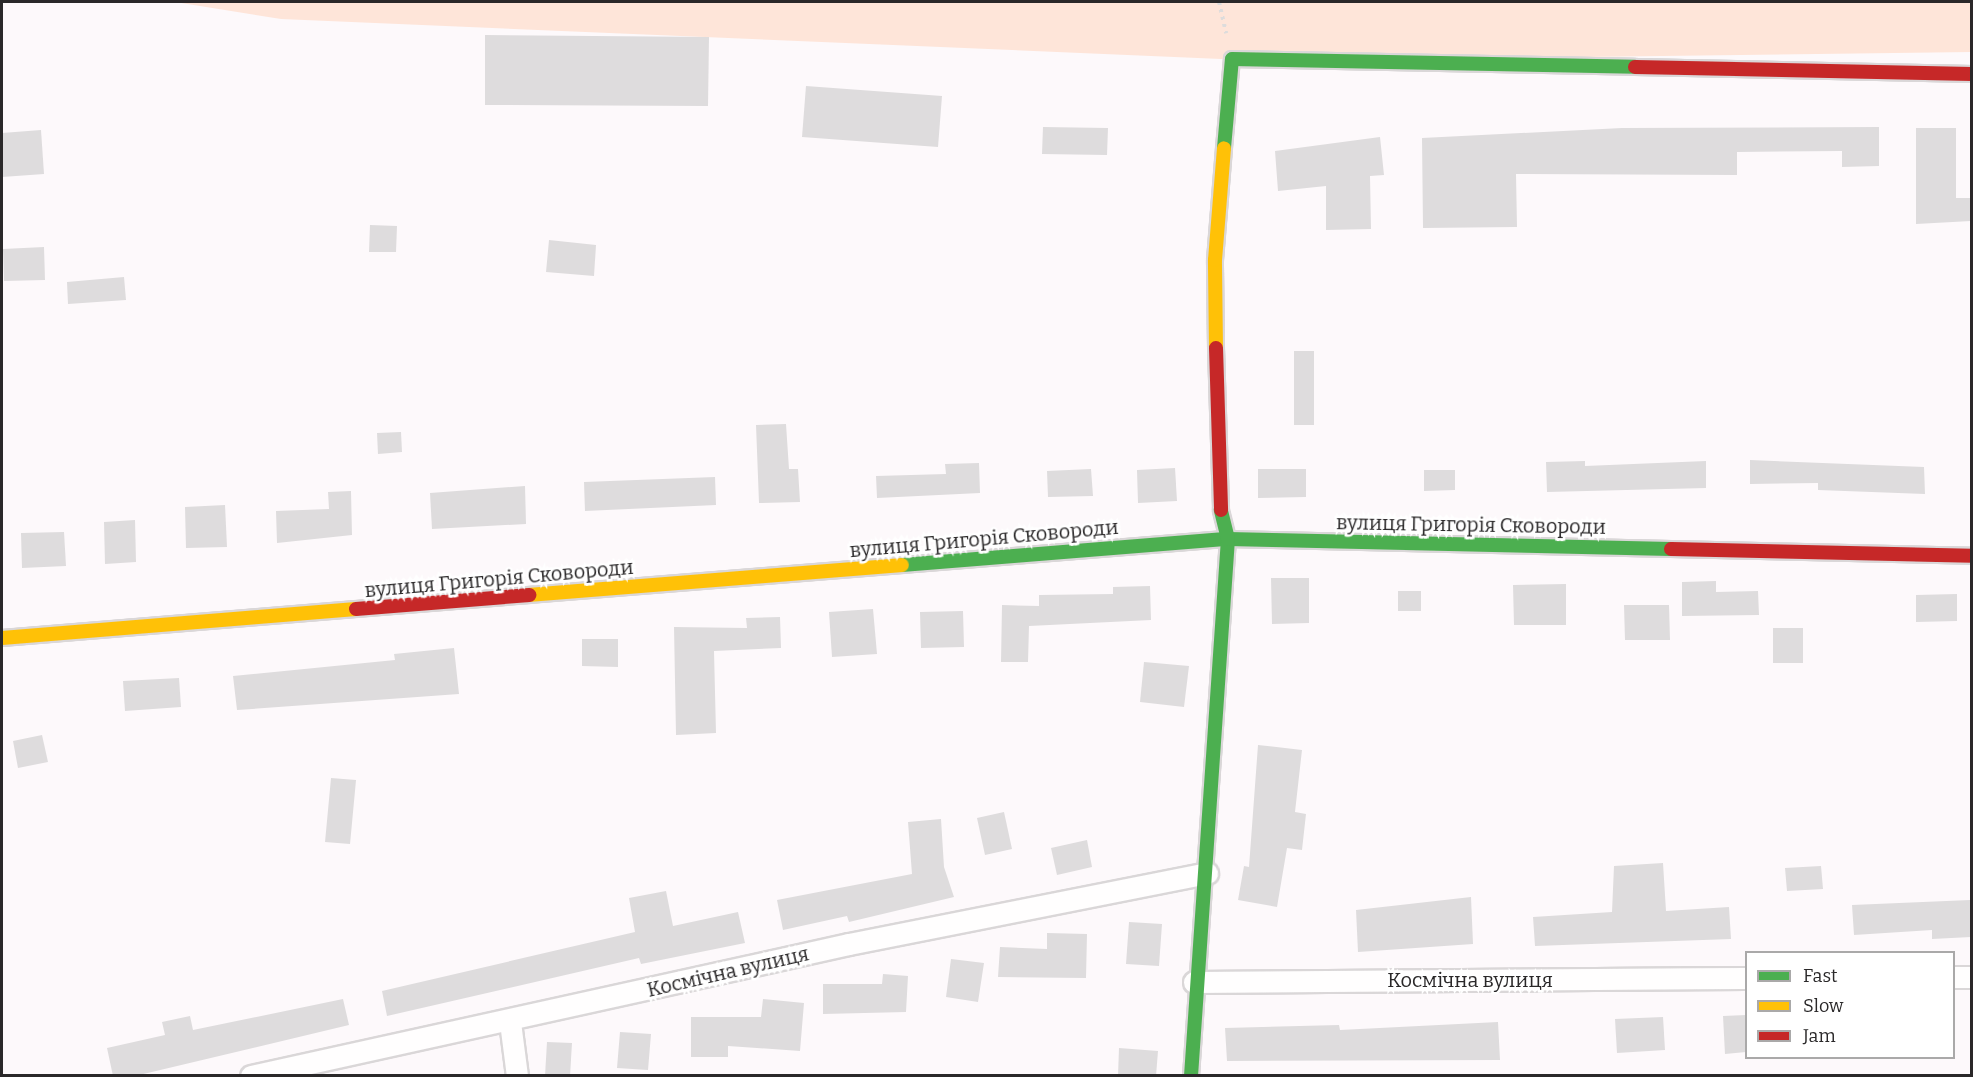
<!DOCTYPE html>
<meta charset="utf-8">
<style>
body{margin:0}
#map{position:relative;width:1973px;height:1077px;overflow:hidden;background:#fdf9fb;font-family:Bitter,serif}
div>[style]{position:absolute}
[style*='--x']{left:calc(var(--x)*1px);top:calc(var(--y)*1px);width:calc(var(--w)*1px);rotate:calc(var(--a)*1deg)}
.green>*{inset:0;background:#fee5d9}
.building>*{inset:0;background:#dedcdd}
.path>*{height:4px;margin-top:-2px;transform-origin:0;background:repeating-linear-gradient(90deg,#dddcdc 0 3px,transparent 0 7.5px)}
.roads{filter:drop-shadow(2px 0 #dad7d8) drop-shadow(-2px 0 #dad7d8) drop-shadow(0 2px #dad7d8) drop-shadow(0 -2px #dad7d8)}
.street>*{height:21px;margin:-10.5px;padding:0 10.5px;transform-origin:10.5px;border-radius:10.5px;background:#fffefe}
.fast>*{height:14px;margin:-7px;padding:0 7px;transform-origin:7px;border-radius:7px;background:#4caf50}
.slow>*{height:14px;margin:-7px;padding:0 7px;transform-origin:7px;border-radius:7px;background:#ffc107}
.jam>*{height:14px;margin:-7px;padding:0 7px;transform-origin:7px;border-radius:7px;background:#c62828}
span{translate:-50% -50%;white-space:nowrap;text-align:center;line-height:1.15;-webkit-text-stroke:5px #fff;paint-order:stroke}
.street-label{font-size:20px;color:#2a2829}
.frame{position:absolute;inset:0;border:3px solid #2a2829;pointer-events:none}
.legend{position:absolute;left:1745px;top:951px;width:210px;height:108px;box-sizing:border-box;background:#fff;border:2px solid #aaa9a9;margin:0;padding:8px 10px;list-style:none;font-size:18px;color:#2a2829}
.legend li{display:flex;align-items:center;gap:12px;height:30px}
.legend b{width:30px;border:2px solid #aaa9a9}
</style>
<div id="map">
<div class="green">
<i style="clip-path:polygon(175px 2px,1971px 2px,1972px 52px,1268px 61px,281px 19px)"></i>
</div>
<div class="building">
<i style="clip-path:polygon(485px 35px,709px 37px,708px 106px,485px 105px)"></i>
<i style="clip-path:polygon(806px 86px,942px 96px,938px 147px,802px 137px)"></i>
<i style="clip-path:polygon(1043px 127px,1108px 128px,1107px 155px,1042px 154px)"></i>
<i style="clip-path:polygon(1879px 127px,1879px 166px,1842px 167px,1842px 151px,1737px 152px,1737px 175px,1516px 174px,1517px 227px,1423px 228px,1422px 138px,1622px 128px)"></i>
<i style="clip-path:polygon(1916px 128px,1956px 128px,1956px 198px,1971px 198px,1971px 221px,1916px 224px)"></i>
<i style="clip-path:polygon(41px 130px,44px 174px,2px 177px,2px 133px)"></i>
<i style="clip-path:polygon(1380px 137px,1384px 175px,1370px 176px,1371px 229px,1326px 230px,1326px 186px,1278px 191px,1275px 151px)"></i>
<i style="clip-path:polygon(370px 225px,397px 226px,396px 252px,369px 252px)"></i>
<i style="clip-path:polygon(549px 240px,596px 245px,594px 276px,546px 272px)"></i>
<i style="clip-path:polygon(44px 247px,45px 280px,4px 281px,3px 249px)"></i>
<i style="clip-path:polygon(124px 277px,126px 300px,68px 304px,67px 282px)"></i>
<i style="clip-path:polygon(1294px 351px,1314px 351px,1314px 425px,1294px 425px)"></i>
<i style="clip-path:polygon(786px 424px,789px 469px,798px 469px,800px 502px,759px 503px,756px 425px)"></i>
<i style="clip-path:polygon(401px 432px,402px 452px,378px 454px,377px 433px)"></i>
<i style="clip-path:polygon(1750px 460px,1924px 467px,1925px 494px,1818px 490px,1818px 483px,1750px 484px)"></i>
<i style="clip-path:polygon(1585px 461px,1585px 466px,1706px 461px,1706px 488px,1547px 492px,1546px 462px)"></i>
<i style="clip-path:polygon(979px 463px,980px 493px,877px 498px,876px 476px,946px 474px,945px 464px)"></i>
<i style="clip-path:polygon(1175px 468px,1177px 501px,1138px 503px,1137px 470px)"></i>
<i style="clip-path:polygon(1091px 469px,1093px 496px,1048px 497px,1047px 471px)"></i>
<i style="clip-path:polygon(1258px 469px,1306px 469px,1306px 497px,1258px 498px)"></i>
<i style="clip-path:polygon(1424px 470px,1455px 470px,1455px 490px,1424px 491px)"></i>
<i style="clip-path:polygon(715px 477px,716px 505px,585px 511px,584px 482px)"></i>
<i style="clip-path:polygon(525px 486px,526px 524px,432px 529px,430px 493px)"></i>
<i style="clip-path:polygon(351px 491px,352px 535px,277px 543px,276px 511px,329px 509px,328px 492px)"></i>
<i style="clip-path:polygon(225px 505px,227px 547px,186px 548px,185px 507px)"></i>
<i style="clip-path:polygon(135px 520px,136px 562px,105px 564px,104px 522px)"></i>
<i style="clip-path:polygon(64px 532px,66px 566px,22px 568px,21px 533px)"></i>
<i style="clip-path:polygon(1271px 578px,1309px 578px,1309px 623px,1272px 624px)"></i>
<i style="clip-path:polygon(1716px 581px,1716px 592px,1758px 591px,1759px 615px,1682px 616px,1682px 582px)"></i>
<i style="clip-path:polygon(1566px 584px,1566px 625px,1514px 625px,1513px 585px)"></i>
<i style="clip-path:polygon(1150px 586px,1151px 620px,1029px 626px,1028px 662px,1001px 662px,1002px 605px,1039px 606px,1039px 595px,1113px 594px,1113px 587px)"></i>
<i style="clip-path:polygon(1398px 591px,1421px 591px,1421px 611px,1398px 611px)"></i>
<i style="clip-path:polygon(1957px 594px,1957px 621px,1916px 622px,1916px 595px)"></i>
<i style="clip-path:polygon(1624px 605px,1669px 605px,1670px 640px,1625px 640px)"></i>
<i style="clip-path:polygon(873px 609px,877px 654px,832px 657px,829px 612px)"></i>
<i style="clip-path:polygon(963px 611px,964px 647px,921px 648px,920px 612px)"></i>
<i style="clip-path:polygon(780px 617px,781px 648px,714px 651px,716px 733px,676px 735px,674px 627px,747px 628px,746px 618px)"></i>
<i style="clip-path:polygon(1773px 628px,1803px 628px,1803px 663px,1773px 663px)"></i>
<i style="clip-path:polygon(582px 639px,618px 639px,618px 667px,582px 666px)"></i>
<i style="clip-path:polygon(454px 648px,459px 694px,237px 710px,233px 676px,395px 660px,394px 654px)"></i>
<i style="clip-path:polygon(1144px 662px,1189px 666px,1184px 707px,1140px 702px)"></i>
<i style="clip-path:polygon(179px 678px,181px 707px,125px 711px,123px 681px)"></i>
<i style="clip-path:polygon(42px 735px,48px 762px,18px 768px,13px 741px)"></i>
<i style="clip-path:polygon(1258px 745px,1302px 750px,1295px 812px,1306px 814px,1302px 850px,1287px 848px,1277px 907px,1238px 900px,1244px 866px,1249px 867px)"></i>
<i style="clip-path:polygon(331px 778px,356px 780px,350px 844px,325px 842px)"></i>
<i style="clip-path:polygon(1004px 812px,1012px 849px,985px 855px,977px 818px)"></i>
<i style="clip-path:polygon(941px 819px,944px 867px,954px 897px,849px 922px,847px 916px,783px 930px,777px 900px,912px 874px,908px 822px)"></i>
<i style="clip-path:polygon(1087px 840px,1092px 867px,1057px 875px,1051px 848px)"></i>
<i style="clip-path:polygon(1663px 863px,1666px 911px,1729px 907px,1731px 939px,1535px 946px,1533px 917px,1612px 912px,1614px 866px)"></i>
<i style="clip-path:polygon(1821px 866px,1823px 889px,1787px 891px,1785px 868px)"></i>
<i style="clip-path:polygon(666px 891px,673px 926px,738px 912px,745px 943px,641px 964px,639px 958px,387px 1016px,382px 991px,635px 932px,629px 898px)"></i>
<i style="clip-path:polygon(1471px 897px,1473px 944px,1358px 952px,1356px 910px)"></i>
<i style="clip-path:polygon(1970px 900px,1971px 937px,1932px 939px,1932px 930px,1854px 935px,1852px 905px)"></i>
<i style="clip-path:polygon(1129px 922px,1162px 924px,1159px 966px,1126px 964px)"></i>
<i style="clip-path:polygon(1047px 933px,1087px 934px,1086px 978px,998px 977px,1000px 947px,1047px 949px)"></i>
<i style="clip-path:polygon(951px 959px,984px 963px,978px 1002px,946px 997px)"></i>
<i style="clip-path:polygon(883px 974px,908px 976px,906px 1012px,823px 1014px,823px 984px,882px 984px)"></i>
<i style="clip-path:polygon(343px 999px,349px 1025px,135px 1076px,113px 1076px,107px 1048px,165px 1035px,162px 1022px,190px 1016px,193px 1030px)"></i>
<i style="clip-path:polygon(763px 999px,804px 1003px,800px 1051px,728px 1046px,728px 1057px,691px 1057px,691px 1017px,761px 1017px)"></i>
<i style="clip-path:polygon(1746px 1015px,1746px 1052px,1725px 1054px,1723px 1016px)"></i>
<i style="clip-path:polygon(1663px 1017px,1665px 1050px,1617px 1053px,1615px 1019px)"></i>
<i style="clip-path:polygon(1498px 1022px,1500px 1060px,1227px 1061px,1225px 1028px,1339px 1025px,1340px 1030px)"></i>
<i style="clip-path:polygon(620px 1032px,651px 1034px,648px 1070px,617px 1068px)"></i>
<i style="clip-path:polygon(547px 1042px,572px 1043px,570px 1076px,545px 1076px)"></i>
<i style="clip-path:polygon(1119px 1048px,1158px 1051px,1156px 1076px,1118px 1076px)"></i>
</div>
<div class="path">
<i style="--x:1219;--y:2;--w:32;--a:77"></i>
</div>
<div class="roads">
<div class="street">
<i style="--x:1954;--y:977;--w:18;--a:0"></i>
<i style="--x:1194;--y:982;--w:552;--a:-0.42"></i>
<i style="--x:510;--y:1022;--w:54;--a:82.6"></i>
<i style="--x:251;--y:1076;--w:612;--a:-12.45"></i>
<i style="--x:849;--y:944;--w:365;--a:-11.2"></i>
</div>
<div class="fast">
<i style="--x:1224;--y:148;--w:89;--a:-84.9"></i>
<i style="--x:1232;--y:59;--w:403;--a:1.1"></i>
<i style="--x:902;--y:565;--w:327;--a:-4.6"></i>
<i style="--x:1228;--y:539;--w:443;--a:1.3"></i>
<i style="--x:1191;--y:1076;--w:538;--a:-86.06"></i>
<i style="--x:1228;--y:539;--w:30;--a:-104"></i>
</div>
<div class="slow">
<i style="--x:1216;--y:348;--w:88;--a:-90.7"></i>
<i style="--x:1215;--y:260;--w:112;--a:-85.4"></i>
<i style="--x:529;--y:595;--w:374;--a:-4.6"></i>
<i style="--x:2;--y:638;--w:355;--a:-4.7"></i>
</div>
<div class="jam">
<i style="--x:1635;--y:67;--w:337;--a:1.2"></i>
<i style="--x:1216;--y:348;--w:162;--a:88.2"></i>
<i style="--x:1671;--y:549;--w:301;--a:1.3"></i>
<i style="--x:356;--y:609;--w:174;--a:-4.6"></i>
</div>
</div>
<div class="street-label">
<span style="left:1471px;top:525px;rotate:1deg">вулиця Григорія Сковороди</span>
<span style="left:984px;top:539px;rotate:-5deg">вулиця Григорія Сковороди</span>
<span style="left:499px;top:579px;rotate:-5deg">вулиця Григорія Сковороди</span>
<span style="left:728px;top:972px;rotate:-13deg">Космічна вулиця</span>
<span style="left:1470px;top:980px">Космічна вулиця</span>
</div>
<div class="frame"></div>
<ul class="legend">
<li><b style="height:8px;background:#4caf50"></b>Fast</li>
<li><b style="height:8px;background:#ffc107"></b>Slow</li>
<li><b style="height:8px;background:#c62828"></b>Jam</li>
</ul>
</div>
